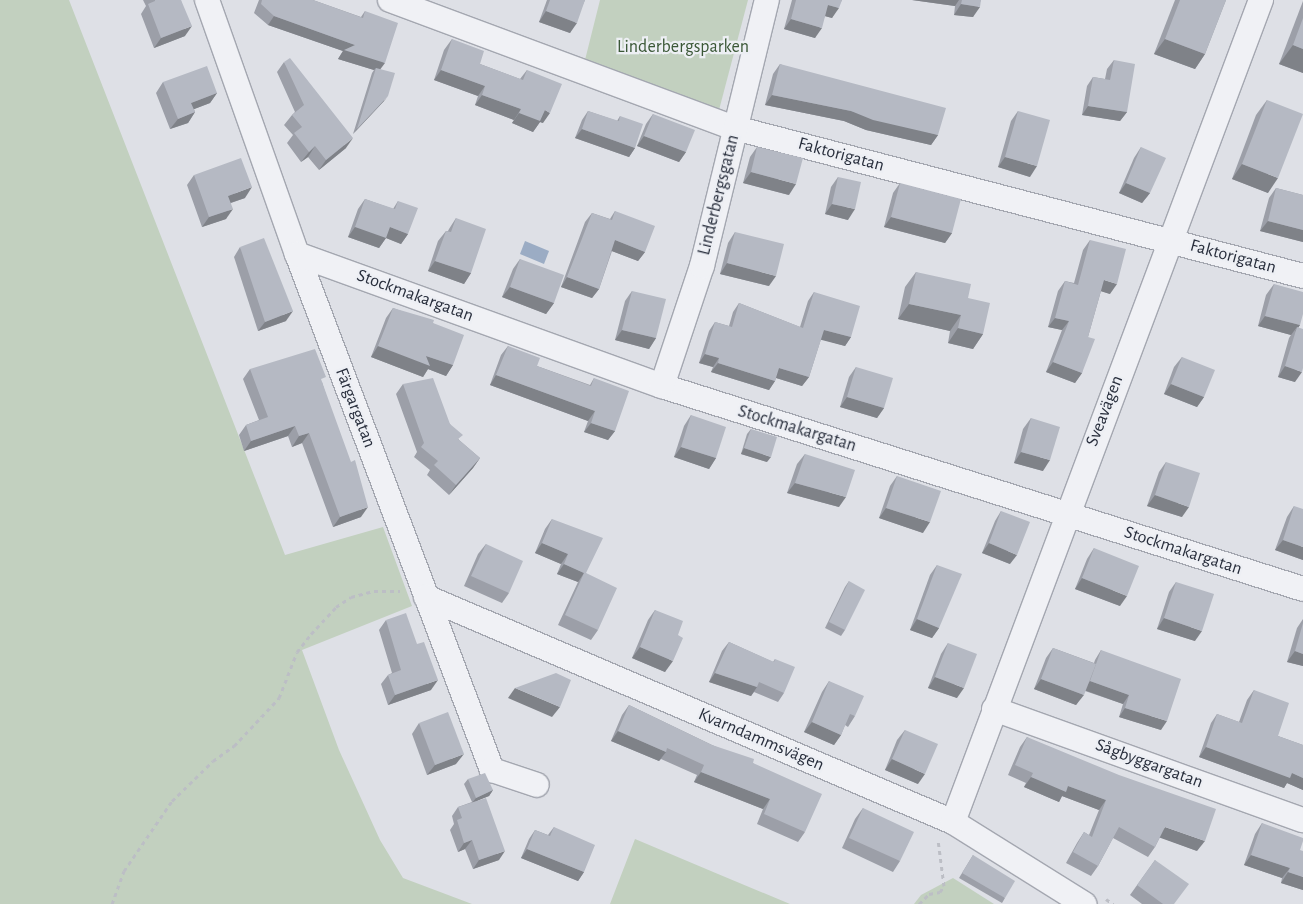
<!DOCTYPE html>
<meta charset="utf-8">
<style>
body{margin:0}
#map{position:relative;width:1303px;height:904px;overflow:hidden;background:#dee0e6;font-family:"Alegreya Sans",sans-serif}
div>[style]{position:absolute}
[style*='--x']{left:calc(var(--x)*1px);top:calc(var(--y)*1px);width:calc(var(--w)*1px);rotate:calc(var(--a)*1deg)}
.green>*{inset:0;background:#c2d0bf}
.water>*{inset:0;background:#9bacc4}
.path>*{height:3px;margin-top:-1.5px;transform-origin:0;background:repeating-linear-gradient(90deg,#bcbec5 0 4px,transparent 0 8px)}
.roads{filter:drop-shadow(1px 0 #a4a7b0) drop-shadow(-1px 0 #a4a7b0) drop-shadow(0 1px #a4a7b0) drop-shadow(0 -1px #a4a7b0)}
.minor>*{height:24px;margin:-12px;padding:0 12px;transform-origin:12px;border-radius:12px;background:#f0f1f5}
.wall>*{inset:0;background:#9c9fa8}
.shaded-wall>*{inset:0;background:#7f8288}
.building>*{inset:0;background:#b5b9c3}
span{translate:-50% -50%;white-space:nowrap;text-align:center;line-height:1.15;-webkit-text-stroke:4.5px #edeff4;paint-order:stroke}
.park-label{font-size:18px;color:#3a5736}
.street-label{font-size:18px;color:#282e3c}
</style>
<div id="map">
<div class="green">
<i style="clip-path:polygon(0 0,69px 0,285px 555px,383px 527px,412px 606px,302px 650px,339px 750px,380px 840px,403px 878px,472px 904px,0 904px)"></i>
<i style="clip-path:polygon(600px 0,748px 0,719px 110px,585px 60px)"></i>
<i style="clip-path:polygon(635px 839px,718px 874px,790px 904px,610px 904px)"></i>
<i style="clip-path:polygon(953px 878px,994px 904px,914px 904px,921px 895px)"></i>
</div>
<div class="water">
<i style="clip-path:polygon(525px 241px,549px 251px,544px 264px,520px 254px)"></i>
</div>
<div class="path">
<i style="--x:1106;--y:899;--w:9;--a:36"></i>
<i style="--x:112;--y:904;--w:35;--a:-70"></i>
<i style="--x:124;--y:871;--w:85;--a:-55.6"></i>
<i style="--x:172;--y:801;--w:57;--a:-44.3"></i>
<i style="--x:213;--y:761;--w:26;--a:-36"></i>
<i style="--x:234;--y:746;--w:66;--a:-46.8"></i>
<i style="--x:279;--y:698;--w:49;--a:-68.6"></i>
<i style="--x:297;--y:652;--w:23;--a:-52"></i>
<i style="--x:311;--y:634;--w:37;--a:-47"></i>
<i style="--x:336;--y:607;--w:18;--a:-34"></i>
<i style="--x:351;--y:597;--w:24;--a:-15"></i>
<i style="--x:374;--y:591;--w:26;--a:0"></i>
<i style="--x:919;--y:904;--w:14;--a:-45"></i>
<i style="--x:929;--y:894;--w:11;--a:-10"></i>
<i style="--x:940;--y:892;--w:7;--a:-56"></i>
<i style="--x:944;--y:886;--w:46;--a:-97.4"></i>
</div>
<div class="roads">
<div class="minor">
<i style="--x:207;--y:0;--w:269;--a:70.5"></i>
<i style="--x:297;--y:254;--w:552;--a:69.3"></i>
<i style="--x:492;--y:770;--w:47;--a:18.4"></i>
<i style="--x:390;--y:0;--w:368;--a:20.4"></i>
<i style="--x:735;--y:128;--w:587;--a:14.6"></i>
<i style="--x:297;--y:254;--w:388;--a:19.9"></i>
<i style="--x:662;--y:386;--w:672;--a:17.57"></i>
<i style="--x:662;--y:386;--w:126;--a:-71.6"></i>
<i style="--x:702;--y:266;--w:274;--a:-76.3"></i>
<i style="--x:426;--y:597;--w:573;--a:23.12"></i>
<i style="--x:953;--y:822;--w:155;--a:32"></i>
<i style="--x:994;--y:709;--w:328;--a:19.8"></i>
<i style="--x:953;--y:822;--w:878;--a:-69.46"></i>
</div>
</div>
<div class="wall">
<i style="clip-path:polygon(143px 0,181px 0,185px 36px,154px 48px,141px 14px,146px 6px)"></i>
<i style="clip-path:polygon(259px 0,313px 0,361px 17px,365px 11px,380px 69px,384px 101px,353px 134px,372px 73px,374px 70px,338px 59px,343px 51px,268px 25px,254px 13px)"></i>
<i style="clip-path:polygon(547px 0,585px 0,570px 33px,539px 22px)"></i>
<i style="clip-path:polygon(792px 0,842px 0,832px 18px,825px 16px,815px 38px,784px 29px)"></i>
<i style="clip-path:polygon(912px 0,981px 0,973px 17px,954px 15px,955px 6px)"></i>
<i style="clip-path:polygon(1175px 0,1226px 0,1205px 54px,1195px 69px,1154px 54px)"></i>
<i style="clip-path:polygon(1303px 1px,1303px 73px,1279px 64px)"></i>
<i style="clip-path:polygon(452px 39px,480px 64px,520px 79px,527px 70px,543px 123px,540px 122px,533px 132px,512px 123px,514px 120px,475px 105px,478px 96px,434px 80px,444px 50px)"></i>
<i style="clip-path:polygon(1114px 60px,1127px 112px,1120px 121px,1082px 115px,1087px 86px,1093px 77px,1105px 79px,1107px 69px)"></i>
<i style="clip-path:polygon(284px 62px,346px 148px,319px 170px,308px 157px,301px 162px,287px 143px,293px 135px,284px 125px,292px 115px,295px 112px,277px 72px)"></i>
<i style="clip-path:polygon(780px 64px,938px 135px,931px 145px,866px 130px,844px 121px,765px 105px,773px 74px)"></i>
<i style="clip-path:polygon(163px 82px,217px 93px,210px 103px,194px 109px,195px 112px,188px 123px,170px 129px,156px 93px)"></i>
<i style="clip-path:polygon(1267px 100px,1268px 193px,1232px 179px,1256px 115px)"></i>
<i style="clip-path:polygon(588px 111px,617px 121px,620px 116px,635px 148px,629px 157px,575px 138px,582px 120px)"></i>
<i style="clip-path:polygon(1018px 111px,1030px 177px,998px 167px,1011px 121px)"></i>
<i style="clip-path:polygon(653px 114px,686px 152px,679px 162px,637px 146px,646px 124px)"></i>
<i style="clip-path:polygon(757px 147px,789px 195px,743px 183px,750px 157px)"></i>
<i style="clip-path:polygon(1141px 147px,1150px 193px,1142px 203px,1119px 193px,1134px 158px)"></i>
<i style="clip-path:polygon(194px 175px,245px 198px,231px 203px,226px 219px,202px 227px,187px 185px)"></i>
<i style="clip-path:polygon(838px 177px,848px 220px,825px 214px,831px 187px)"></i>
<i style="clip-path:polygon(900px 183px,952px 233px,945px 243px,884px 227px,893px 193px)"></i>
<i style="clip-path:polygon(1276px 188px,1303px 195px,1303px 242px,1260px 231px,1269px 198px)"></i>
<i style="clip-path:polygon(365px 199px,393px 209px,398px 201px,408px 234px,401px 244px,386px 238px,379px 248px,348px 237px,358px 209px)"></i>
<i style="clip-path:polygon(615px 211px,645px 252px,638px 261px,612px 251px,599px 289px,592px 298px,561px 287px,585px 222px,592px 213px,610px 219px)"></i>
<i style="clip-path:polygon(456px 218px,471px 273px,464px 284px,428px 271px,438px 241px,446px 231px,448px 231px,449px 229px)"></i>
<i style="clip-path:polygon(735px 232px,769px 286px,720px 274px,728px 243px)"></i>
<i style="clip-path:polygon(1090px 240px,1110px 294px,1101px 291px,1088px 337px,1082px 373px,1075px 383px,1046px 372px,1062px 330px,1048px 327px,1058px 291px,1065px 281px,1074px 283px,1083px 250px)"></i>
<i style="clip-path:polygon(240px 247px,286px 321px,258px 331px,234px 257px)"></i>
<i style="clip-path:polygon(520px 259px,554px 303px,546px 314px,502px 297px,513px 269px)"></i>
<i style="clip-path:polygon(916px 272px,968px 298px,983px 334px,973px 349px,948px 343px,950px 331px,898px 319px,905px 287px)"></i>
<i style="clip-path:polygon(1274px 284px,1300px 325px,1298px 328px,1295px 382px,1278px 377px,1289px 338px,1291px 335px,1258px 326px,1266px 295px)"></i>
<i style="clip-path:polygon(632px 291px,656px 338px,649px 349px,615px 340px,625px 301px)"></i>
<i style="clip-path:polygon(814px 292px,851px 337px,845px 346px,821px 339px,809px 377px,802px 386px,776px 378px,775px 381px,769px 390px,711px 372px,713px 367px,699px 363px,709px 331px,715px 322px,729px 326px,733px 312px,739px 303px,800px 327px,808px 301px)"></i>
<i style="clip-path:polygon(393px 308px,433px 323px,453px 365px,446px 376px,428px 369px,423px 377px,371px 357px,386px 318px)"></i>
<i style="clip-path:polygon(508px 346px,537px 366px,590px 385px,594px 378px,615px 431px,608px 440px,584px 432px,588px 421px,490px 385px,501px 355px)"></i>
<i style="clip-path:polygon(1182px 357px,1204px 397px,1197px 407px,1164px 394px,1174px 367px)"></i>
<i style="clip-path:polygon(856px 367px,884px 408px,877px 418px,840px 407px,849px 377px)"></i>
<i style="clip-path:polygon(250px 369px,322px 382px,361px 517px,333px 527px,302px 443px,292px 447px,288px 436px,244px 451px,239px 435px,246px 425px,259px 420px,243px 379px)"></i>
<i style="clip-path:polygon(403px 384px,450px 424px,459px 440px,480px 458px,473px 468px,449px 495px,427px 475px,430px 470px,414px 457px,417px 452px,396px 394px)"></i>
<i style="clip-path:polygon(691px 415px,716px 458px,709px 469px,674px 457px,684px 426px)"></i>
<i style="clip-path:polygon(1031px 418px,1043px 471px,1014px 463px,1023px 429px)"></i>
<i style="clip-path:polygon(751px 429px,767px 462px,741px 454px,747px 434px)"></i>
<i style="clip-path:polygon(805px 454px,839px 507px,787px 493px,797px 464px)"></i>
<i style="clip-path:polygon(1166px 462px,1182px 517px,1147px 506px,1159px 472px)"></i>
<i style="clip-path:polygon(897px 476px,923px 533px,879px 518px,890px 486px)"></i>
<i style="clip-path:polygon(1294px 506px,1303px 560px,1275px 550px,1287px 517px)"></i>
<i style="clip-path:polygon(1001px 511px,1010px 564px,982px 553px,995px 521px)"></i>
<i style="clip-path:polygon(552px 519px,586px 573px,598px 630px,591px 640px,558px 625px,578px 582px,557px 574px,561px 564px,535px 553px,545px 529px)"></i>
<i style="clip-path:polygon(486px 544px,509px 593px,502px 603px,464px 586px,478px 554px)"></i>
<i style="clip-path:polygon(1094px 548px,1120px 606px,1075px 589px,1087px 559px)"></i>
<i style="clip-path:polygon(937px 565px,939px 628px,932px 638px,910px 630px,930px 575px)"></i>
<i style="clip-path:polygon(849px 581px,845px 630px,841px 636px,825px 628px,845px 587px)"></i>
<i style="clip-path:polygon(1176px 582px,1195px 641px,1157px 629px,1169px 592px)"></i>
<i style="clip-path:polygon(655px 610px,678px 635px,665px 672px,632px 658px,648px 620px)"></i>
<i style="clip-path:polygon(1303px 619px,1303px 666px,1287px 662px,1297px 628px)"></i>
<i style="clip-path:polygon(386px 620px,431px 690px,388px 705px,381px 684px,388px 675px,392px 673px,379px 630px)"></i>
<i style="clip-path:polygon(729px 642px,773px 662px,775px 659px,784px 693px,778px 702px,754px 692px,751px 696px,709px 682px,722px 651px)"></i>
<i style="clip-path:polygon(948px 643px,957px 698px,928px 688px,941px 654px)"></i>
<i style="clip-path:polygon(1053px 648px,1094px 663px,1095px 660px,1101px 650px,1161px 730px,1119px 717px,1123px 704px,1085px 691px,1076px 705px,1034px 689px,1046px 658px)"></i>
<i style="clip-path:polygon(829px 681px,855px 716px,848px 727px,845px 725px,841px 735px,834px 745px,804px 732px,822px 692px)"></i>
<i style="clip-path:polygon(1254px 690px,1278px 736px,1303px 745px,1303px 790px,1287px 783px,1284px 788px,1199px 757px,1211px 723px,1217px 714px,1239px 722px,1247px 700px)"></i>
<i style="clip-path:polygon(629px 705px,712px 745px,753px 763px,805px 832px,798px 842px,757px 824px,763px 809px,694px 782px,697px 775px,661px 759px,659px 761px,611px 741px,622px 715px)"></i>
<i style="clip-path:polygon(419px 723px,456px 764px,427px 775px,412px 734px)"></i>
<i style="clip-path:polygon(905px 730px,918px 784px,885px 770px,897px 740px)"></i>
<i style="clip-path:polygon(1027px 737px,1197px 851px,1160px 837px,1155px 847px,1148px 857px,1113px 838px,1098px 866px,1091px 876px,1066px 863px,1077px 843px,1084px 832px,1089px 835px,1099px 810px,1062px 796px,1059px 802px,1024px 787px,1026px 783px,1008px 775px,1020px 747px)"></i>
<i style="clip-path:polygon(468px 779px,493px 790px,489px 796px,478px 800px,499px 860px,473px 869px,465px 849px,458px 852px,450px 830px,454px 824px,452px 816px,458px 807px,472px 802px,464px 784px)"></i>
<i style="clip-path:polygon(863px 808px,900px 861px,893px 872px,842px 848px,855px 819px)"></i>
<i style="clip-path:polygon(1262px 823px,1300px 850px,1303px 890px,1281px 883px,1282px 878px,1244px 865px,1255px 834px)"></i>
<i style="clip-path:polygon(554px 827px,584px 872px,578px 881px,521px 858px,529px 839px,535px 830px,548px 835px)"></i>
<i style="clip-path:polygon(973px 855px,1005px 898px,1002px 903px,959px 878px)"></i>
<i style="clip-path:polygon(1155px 860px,1174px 904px,1142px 904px,1130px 895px)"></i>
</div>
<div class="shaded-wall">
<i style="clip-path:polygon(912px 0,959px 0,955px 6px)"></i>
<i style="clip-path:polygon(961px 4px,980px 7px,973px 17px,954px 15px)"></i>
<i style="clip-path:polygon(828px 5px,839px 8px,832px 18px,821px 15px)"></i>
<i style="clip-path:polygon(546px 11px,577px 23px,570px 33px,539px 22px)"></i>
<i style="clip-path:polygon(274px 16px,355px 45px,385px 63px,379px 71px,376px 68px,374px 70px,338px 59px,343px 51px,268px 25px)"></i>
<i style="clip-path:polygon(791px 19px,822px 28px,815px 38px,784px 29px)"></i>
<i style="clip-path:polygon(192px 26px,185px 36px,154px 48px,161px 38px)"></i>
<i style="clip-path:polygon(1165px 39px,1205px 54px,1195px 69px,1154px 54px)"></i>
<i style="clip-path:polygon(1293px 45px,1303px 49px,1303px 73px,1279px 64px)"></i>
<i style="clip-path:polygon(441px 70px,485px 86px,478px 96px,434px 80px)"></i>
<i style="clip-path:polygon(217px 93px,210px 103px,184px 113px,191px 103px)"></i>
<i style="clip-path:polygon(482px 95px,521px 109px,514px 120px,475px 105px)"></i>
<i style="clip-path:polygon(772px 95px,851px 111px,938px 135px,931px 145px,866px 130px,844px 121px,765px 105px)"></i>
<i style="clip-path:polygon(388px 96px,384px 101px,353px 134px,357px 129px)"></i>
<i style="clip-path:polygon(1088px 106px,1127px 112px,1120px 121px,1082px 115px)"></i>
<i style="clip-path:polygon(545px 110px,550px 113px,543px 123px,540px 122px,533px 132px,512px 123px,519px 113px)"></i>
<i style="clip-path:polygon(195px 112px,188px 123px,170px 129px,178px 119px)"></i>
<i style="clip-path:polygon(582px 129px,635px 148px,629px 157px,575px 138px)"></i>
<i style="clip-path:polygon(644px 136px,686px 152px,679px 162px,637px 146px)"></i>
<i style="clip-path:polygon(353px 138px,346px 148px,319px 170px,326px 160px)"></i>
<i style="clip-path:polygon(315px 146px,308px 157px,301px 162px,309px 152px)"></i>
<i style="clip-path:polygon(1005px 157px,1037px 166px,1030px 177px,998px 167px)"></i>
<i style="clip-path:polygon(1242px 164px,1278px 178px,1268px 193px,1232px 179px)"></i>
<i style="clip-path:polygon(751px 172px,796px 184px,789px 195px,743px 183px)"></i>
<i style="clip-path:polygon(1126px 183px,1150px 193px,1142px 203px,1119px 193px)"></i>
<i style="clip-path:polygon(252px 187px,245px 198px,221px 206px,228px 196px)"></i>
<i style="clip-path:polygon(832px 204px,855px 209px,848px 220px,825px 214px)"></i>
<i style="clip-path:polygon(233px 209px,226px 219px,202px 227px,209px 217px)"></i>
<i style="clip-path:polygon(891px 217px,952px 233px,945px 243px,884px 227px)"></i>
<i style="clip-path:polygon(1268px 221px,1303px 230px,1303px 242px,1260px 231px)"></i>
<i style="clip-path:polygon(355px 227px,390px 227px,408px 234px,401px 244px,386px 238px,379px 248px,348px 237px)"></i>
<i style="clip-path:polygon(615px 240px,645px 252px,638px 261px,609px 250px)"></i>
<i style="clip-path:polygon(435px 261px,471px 273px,464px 284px,428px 271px)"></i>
<i style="clip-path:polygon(727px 263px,776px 276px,769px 286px,720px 274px)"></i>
<i style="clip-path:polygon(567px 277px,599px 289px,592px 298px,561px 287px)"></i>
<i style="clip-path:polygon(1104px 280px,1117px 284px,1110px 294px,1097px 290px)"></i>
<i style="clip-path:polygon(510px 287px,554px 303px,546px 314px,502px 297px)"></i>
<i style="clip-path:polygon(909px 304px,961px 315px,950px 331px,898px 319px)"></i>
<i style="clip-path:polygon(293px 311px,286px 321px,258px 331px,265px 322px)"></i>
<i style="clip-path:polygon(1265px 316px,1300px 325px,1295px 332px,1297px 327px,1291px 335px,1258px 326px)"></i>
<i style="clip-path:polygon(1055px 318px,1069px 321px,1062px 330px,1048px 327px)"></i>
<i style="clip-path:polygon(958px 328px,983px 334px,973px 349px,948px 343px)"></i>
<i style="clip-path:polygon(622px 330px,656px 338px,649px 349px,615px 340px)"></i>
<i style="clip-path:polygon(824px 330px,851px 337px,845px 346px,818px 339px)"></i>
<i style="clip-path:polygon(378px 346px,426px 356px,453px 365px,446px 376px,428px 369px,423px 377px,371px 357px)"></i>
<i style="clip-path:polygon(705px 354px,719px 358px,713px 367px,699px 363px)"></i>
<i style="clip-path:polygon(1053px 362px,1082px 373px,1075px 383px,1046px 372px)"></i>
<i style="clip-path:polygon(718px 363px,775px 381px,769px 390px,711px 372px)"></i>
<i style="clip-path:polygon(1285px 366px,1302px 372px,1295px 382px,1278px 377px)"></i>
<i style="clip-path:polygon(779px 368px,809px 377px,802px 386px,773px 377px)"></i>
<i style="clip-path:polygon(496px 375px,595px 411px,588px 421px,490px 385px)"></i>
<i style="clip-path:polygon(1171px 384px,1204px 397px,1197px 407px,1164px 394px)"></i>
<i style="clip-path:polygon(847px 397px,884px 408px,877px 418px,840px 407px)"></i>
<i style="clip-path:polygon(591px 423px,615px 431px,608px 440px,584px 432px)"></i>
<i style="clip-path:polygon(295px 426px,288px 436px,244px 451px,251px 441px)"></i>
<i style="clip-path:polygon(309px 433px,302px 443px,292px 447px,299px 436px)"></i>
<i style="clip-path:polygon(681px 447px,716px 458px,709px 469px,674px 457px)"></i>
<i style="clip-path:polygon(744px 448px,771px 457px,767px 462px,741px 454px)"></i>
<i style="clip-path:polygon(1021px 452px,1050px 460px,1043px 471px,1014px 463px)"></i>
<i style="clip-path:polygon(480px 458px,473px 468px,449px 495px,456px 485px)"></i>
<i style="clip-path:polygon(795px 483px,846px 497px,839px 507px,787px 493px)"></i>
<i style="clip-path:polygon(1155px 495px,1189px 507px,1182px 517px,1147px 506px)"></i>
<i style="clip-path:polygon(368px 507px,361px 517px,333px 527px,340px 517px)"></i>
<i style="clip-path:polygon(886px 508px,930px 522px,923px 533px,879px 518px)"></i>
<i style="clip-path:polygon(1283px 540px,1303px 547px,1303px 560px,1275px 550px)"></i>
<i style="clip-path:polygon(542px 543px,568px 554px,561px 564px,535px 553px)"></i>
<i style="clip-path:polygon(989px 543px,1017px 555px,1010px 564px,982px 553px)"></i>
<i style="clip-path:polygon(564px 564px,584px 573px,578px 582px,557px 574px)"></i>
<i style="clip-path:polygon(1082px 578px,1127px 596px,1120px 606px,1075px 589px)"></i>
<i style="clip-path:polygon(1164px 618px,1202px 631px,1195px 641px,1157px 629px)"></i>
<i style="clip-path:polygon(917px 619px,939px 628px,932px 638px,910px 630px)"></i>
<i style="clip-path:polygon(640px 647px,673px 661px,665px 672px,632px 658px)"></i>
<i style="clip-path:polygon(1295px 651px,1303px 654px,1303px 666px,1287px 662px)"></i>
<i style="clip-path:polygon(715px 673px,757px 687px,751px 696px,709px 682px)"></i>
<i style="clip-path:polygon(935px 677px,964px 688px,957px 698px,928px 688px)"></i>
<i style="clip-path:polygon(1041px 679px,1084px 695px,1076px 705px,1034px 689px)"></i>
<i style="clip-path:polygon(438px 680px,431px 690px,388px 705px,395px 695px)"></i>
<i style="clip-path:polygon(1090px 681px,1129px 695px,1123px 704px,1084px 690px)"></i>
<i style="clip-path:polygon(515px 688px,560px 707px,552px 717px,508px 698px)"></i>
<i style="clip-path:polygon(1125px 708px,1167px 721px,1161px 730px,1119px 717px)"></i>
<i style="clip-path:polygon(812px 722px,841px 735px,834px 745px,804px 732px)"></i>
<i style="clip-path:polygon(618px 731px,666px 752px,659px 761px,611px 741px)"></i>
<i style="clip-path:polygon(1206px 747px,1292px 773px,1303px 778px,1303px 790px,1287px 783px,1284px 788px,1199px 757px)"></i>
<i style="clip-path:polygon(464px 754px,456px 764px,427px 775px,435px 765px)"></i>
<i style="clip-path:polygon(892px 759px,925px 774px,918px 784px,885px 770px)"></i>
<i style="clip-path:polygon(701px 772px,770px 799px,763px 809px,694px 782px)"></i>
<i style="clip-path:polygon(1031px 777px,1068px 786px,1106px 800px,1099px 810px,1062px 796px,1059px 802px,1024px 787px)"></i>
<i style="clip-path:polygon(493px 790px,489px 796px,472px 803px,476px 798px)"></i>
<i style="clip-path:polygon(1165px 827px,1205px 841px,1197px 851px,1158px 837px)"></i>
<i style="clip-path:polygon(472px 840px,465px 849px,458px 852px,464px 843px)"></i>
<i style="clip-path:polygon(527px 849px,584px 872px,578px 881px,521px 858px)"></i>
<i style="clip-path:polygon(505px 851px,499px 860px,473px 869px,479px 860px)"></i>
<i style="clip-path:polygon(1251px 855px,1290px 868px,1282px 878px,1244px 865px)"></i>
<i style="clip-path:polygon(1288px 872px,1303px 877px,1303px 890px,1281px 883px)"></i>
</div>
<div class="building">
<i style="clip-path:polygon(155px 0,181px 0,192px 26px,161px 38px,148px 4px,155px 1px)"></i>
<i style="clip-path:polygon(262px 0,313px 0,363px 18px,365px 11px,398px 23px,385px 63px,344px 50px,355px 45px,274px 16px,261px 4px)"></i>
<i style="clip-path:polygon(550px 0,585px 0,577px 23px,546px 11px)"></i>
<i style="clip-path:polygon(796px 0,842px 0,839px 8px,828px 5px,822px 28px,791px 19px)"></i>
<i style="clip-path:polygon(962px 0,981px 0,980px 7px,961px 4px)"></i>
<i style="clip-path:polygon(1180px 0,1226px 0,1205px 54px,1165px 39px)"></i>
<i style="clip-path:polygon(1303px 18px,1303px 49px,1293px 45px)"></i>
<i style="clip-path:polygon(452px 39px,484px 51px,480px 64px,523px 80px,527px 70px,562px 84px,550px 113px,545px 110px,540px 121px,519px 113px,521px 109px,482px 95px,485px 86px,441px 70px)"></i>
<i style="clip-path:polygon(290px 58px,353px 138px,326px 160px,315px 146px,309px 152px,294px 133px,302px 127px,292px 115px,304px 105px,284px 62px)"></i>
<i style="clip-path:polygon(1114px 60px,1135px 64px,1127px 112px,1088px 106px,1093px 77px,1110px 80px)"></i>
<i style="clip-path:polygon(780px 64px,946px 108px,938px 135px,873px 120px,851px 111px,772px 95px)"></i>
<i style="clip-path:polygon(207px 66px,217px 93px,191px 103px,195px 112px,178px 119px,163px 82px)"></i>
<i style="clip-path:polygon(376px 68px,395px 73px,388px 96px,357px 129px)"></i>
<i style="clip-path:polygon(1267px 100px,1303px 114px,1278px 178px,1242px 164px)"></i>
<i style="clip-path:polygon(588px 111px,619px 121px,620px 116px,643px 124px,635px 148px,582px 129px)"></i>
<i style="clip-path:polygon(1018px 111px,1050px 120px,1037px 166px,1005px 157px)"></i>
<i style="clip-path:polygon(653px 114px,695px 130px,686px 152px,644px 136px)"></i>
<i style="clip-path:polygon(757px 147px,803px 158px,796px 184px,751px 172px)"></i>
<i style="clip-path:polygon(1141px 147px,1166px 158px,1150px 193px,1126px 183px)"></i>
<i style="clip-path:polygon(241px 158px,252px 187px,228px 196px,233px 209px,209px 217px,194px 175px)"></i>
<i style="clip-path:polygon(838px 177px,861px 182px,855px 209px,832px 204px)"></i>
<i style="clip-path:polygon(900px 183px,961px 199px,952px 233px,891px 217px)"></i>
<i style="clip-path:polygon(1276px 188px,1303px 195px,1303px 230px,1268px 221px)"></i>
<i style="clip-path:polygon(365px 199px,395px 209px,398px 201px,418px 208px,408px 234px,390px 227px,386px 238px,355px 227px)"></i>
<i style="clip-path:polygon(615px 211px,655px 226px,645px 252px,615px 240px,599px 289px,567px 277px,592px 213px,612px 220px)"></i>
<i style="clip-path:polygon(456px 218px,486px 229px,471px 273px,435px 261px,446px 231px,451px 232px)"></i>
<i style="clip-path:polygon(735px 232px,784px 244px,776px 276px,727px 263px)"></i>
<i style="clip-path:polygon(264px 238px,293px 311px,265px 322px,240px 247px)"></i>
<i style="clip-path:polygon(1090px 240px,1126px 249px,1117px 284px,1104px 280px,1088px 337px,1095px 339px,1082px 373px,1053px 362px,1069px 321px,1055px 318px,1065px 281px,1078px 285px)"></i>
<i style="clip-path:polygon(520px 259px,564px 275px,554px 303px,510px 287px)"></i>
<i style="clip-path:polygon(916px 272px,971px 284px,968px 298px,990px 303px,983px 334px,958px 328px,961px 315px,909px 304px)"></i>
<i style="clip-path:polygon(1274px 284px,1303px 292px,1303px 314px,1300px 325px,1265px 316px)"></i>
<i style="clip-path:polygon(632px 291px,666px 299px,656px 338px,622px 330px)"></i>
<i style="clip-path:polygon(814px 292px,860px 306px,851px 337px,824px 330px,809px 377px,779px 368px,775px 381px,718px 363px,719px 358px,705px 354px,715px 322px,732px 327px,739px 303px,803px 328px)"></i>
<i style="clip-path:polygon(393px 308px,434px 320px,433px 323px,464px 335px,453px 365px,426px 356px,430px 366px,378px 346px)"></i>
<i style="clip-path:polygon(1297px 327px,1303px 329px,1303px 368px,1302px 372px,1285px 366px)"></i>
<i style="clip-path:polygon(508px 346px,540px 358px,537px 366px,591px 386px,594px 378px,629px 391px,615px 431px,591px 423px,595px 411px,496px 375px)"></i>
<i style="clip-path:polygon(315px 349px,326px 377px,321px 379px,351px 462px,355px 460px,368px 507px,340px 517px,309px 433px,299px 436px,295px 426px,251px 441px,246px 425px,268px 417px,250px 369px)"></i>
<i style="clip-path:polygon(1182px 357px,1215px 370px,1204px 397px,1171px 384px)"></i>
<i style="clip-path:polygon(856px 367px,893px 378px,884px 408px,847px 397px)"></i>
<i style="clip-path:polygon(433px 378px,450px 424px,463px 435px,458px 439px,480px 458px,456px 485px,434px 465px,438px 461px,421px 447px,424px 443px,403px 384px)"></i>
<i style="clip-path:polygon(691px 415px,726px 427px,716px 458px,681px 447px)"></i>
<i style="clip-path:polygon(1031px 418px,1060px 427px,1050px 460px,1021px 452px)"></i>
<i style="clip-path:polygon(751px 429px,777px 437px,771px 457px,744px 448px)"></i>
<i style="clip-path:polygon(805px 454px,855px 470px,846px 497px,795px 483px)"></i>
<i style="clip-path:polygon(1166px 462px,1200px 473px,1189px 507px,1155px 495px)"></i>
<i style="clip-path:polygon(897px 476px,941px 491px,930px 522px,886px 508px)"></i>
<i style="clip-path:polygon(1294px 506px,1303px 509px,1303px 547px,1283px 540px)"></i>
<i style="clip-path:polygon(1001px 511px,1030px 522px,1017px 555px,989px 543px)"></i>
<i style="clip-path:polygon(552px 519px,603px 538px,586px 573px,617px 588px,598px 630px,565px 615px,584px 573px,564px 564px,568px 554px,542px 543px)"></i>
<i style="clip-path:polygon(486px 544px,523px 561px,509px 593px,471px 576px)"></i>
<i style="clip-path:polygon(1094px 548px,1139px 566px,1127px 596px,1082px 578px)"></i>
<i style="clip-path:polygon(937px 565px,962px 574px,939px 628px,917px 619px)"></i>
<i style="clip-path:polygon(849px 581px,865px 590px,845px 630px,829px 622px)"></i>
<i style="clip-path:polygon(1176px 582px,1214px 594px,1202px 631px,1164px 618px)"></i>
<i style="clip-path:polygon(655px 610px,683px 621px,678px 635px,683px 638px,673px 661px,640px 647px)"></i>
<i style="clip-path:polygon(406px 613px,417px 644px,424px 642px,438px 680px,395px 695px,388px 675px,401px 670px,386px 620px)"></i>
<i style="clip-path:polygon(1303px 623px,1303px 654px,1295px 651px)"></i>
<i style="clip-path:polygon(729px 642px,774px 662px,775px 659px,795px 667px,784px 693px,759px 682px,757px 687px,715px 673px)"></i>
<i style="clip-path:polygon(948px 643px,977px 654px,964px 688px,935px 677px)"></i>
<i style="clip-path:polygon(1053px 648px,1096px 664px,1084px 695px,1041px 679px)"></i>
<i style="clip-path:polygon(1101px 650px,1181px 679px,1167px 721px,1125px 708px,1129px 695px,1090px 681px)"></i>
<i style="clip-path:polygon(556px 673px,571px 680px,560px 707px,515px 688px)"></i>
<i style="clip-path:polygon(829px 681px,864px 696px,855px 716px,850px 714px,841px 735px,812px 722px)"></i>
<i style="clip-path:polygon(1254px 690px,1289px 703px,1278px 736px,1303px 745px,1303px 778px,1292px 773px,1290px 778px,1206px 747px,1217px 714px,1242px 723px)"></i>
<i style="clip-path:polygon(629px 705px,712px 745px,754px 759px,753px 763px,822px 794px,805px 832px,764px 814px,770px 799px,701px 772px,704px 765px,667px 748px,666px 752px,618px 731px)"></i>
<i style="clip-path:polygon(448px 712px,464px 754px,435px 765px,419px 723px)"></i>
<i style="clip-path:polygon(905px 730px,938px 744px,925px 774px,892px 759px)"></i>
<i style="clip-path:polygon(1027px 737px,1119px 775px,1216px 809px,1205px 841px,1165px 827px,1155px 847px,1119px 827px,1098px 866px,1073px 852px,1084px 832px,1092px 837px,1106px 800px,1068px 786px,1066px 792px,1031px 777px,1033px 773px,1015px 765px)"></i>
<i style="clip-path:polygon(485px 773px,493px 790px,476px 798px,468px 779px)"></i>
<i style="clip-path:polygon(486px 798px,505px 851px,479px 860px,472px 840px,464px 843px,457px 820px,462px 818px,458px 807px)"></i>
<i style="clip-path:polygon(863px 808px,914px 832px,900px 861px,849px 838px)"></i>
<i style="clip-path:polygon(1262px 823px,1303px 838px,1303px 841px,1300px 850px,1303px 851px,1303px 877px,1288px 872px,1290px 868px,1251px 855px)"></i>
<i style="clip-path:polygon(554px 827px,595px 845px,584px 872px,527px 849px,535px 830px,550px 836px)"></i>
<i style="clip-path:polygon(973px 855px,1015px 881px,1005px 898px,962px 873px)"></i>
<i style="clip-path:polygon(1155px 860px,1189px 884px,1174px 904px,1163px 904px,1137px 885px)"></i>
</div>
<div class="park-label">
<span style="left:683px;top:47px">Linderbergsparken</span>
</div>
<div class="street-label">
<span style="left:841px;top:155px;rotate:15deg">Faktorigatan</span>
<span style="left:719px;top:195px;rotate:-76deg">Linderbergsgatan</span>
<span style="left:1233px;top:257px;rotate:15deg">Faktorigatan</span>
<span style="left:415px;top:296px;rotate:20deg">Stockmakargatan</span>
<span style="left:355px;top:408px;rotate:69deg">Färgargatan</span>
<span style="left:1105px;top:411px;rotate:-69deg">Sveavägen</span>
<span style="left:797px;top:429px;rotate:17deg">Stockmakargatan</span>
<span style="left:1183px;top:551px;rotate:18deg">Stockmakargatan</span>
<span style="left:761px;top:740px;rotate:23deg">Kvarndammsvägen</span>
<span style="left:1149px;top:764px;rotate:20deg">Sågbyggargatan</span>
</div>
</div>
